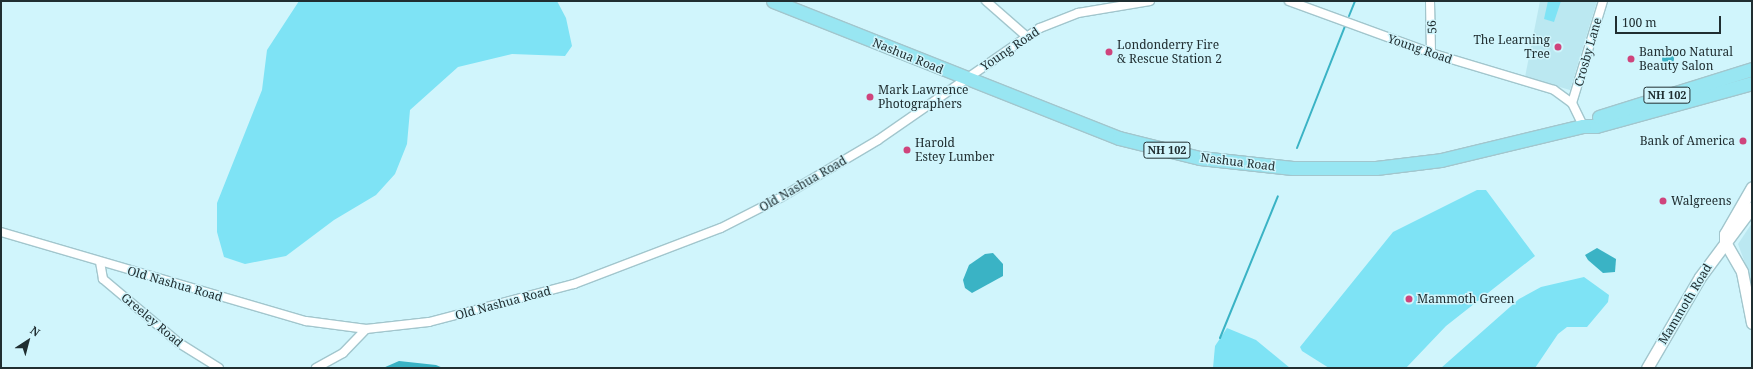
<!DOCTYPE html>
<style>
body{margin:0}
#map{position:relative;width:1753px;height:369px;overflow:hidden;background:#d0f5fc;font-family:"Noto Serif",serif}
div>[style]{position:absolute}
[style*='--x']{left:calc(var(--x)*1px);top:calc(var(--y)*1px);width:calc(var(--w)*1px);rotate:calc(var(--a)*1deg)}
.built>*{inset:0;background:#bbe8f1}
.green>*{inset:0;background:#7ee3f5}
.water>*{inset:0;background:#3ab3c5}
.round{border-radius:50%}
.stream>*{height:2px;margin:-1px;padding:0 1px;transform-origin:1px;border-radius:1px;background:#3ab3c5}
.roads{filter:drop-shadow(1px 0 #a2c6cd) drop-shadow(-1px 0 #a2c6cd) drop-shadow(0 1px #a2c6cd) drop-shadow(0 -1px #a2c6cd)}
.street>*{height:8px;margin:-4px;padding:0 4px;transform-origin:4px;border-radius:4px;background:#fff}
.secondary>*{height:11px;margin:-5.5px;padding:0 5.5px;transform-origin:5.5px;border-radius:5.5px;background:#fff}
.primary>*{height:13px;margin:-6.5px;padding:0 6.5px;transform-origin:6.5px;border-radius:6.5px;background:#98e6f2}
.dots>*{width:11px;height:11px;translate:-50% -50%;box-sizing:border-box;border:2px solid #d0f5fc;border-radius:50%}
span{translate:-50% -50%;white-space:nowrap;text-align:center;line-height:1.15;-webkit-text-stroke:3px #d0f5fc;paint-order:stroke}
.shield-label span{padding:1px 3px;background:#d0f5fc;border:1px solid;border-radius:3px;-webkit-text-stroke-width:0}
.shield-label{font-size:11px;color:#202e31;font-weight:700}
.street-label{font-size:12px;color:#202e31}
.poi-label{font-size:12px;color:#202e31}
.right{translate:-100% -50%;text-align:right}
.left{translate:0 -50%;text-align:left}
.frame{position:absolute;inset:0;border:2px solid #202e31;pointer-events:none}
.north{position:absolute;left:8px;top:321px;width:40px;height:40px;-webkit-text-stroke:3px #d0f5fc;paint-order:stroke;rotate:36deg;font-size:11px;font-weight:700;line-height:16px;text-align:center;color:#202e31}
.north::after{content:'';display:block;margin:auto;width:14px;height:18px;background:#202e31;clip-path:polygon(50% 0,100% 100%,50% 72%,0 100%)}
.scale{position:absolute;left:1615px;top:16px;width:106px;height:18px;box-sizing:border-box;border:2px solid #202e31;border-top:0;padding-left:5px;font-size:12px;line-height:14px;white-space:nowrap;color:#202e31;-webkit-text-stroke:3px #d0f5fc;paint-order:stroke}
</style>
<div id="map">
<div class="built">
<i style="clip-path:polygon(1540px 1px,1597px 1px,1570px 90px,1525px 77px)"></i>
<i style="clip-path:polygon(1752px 223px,1752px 282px,1738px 244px)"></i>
</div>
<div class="green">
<i style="clip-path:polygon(299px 1px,557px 1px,566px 18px,572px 46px,565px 56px,512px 54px,458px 67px,410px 110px,407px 144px,395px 174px,376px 195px,334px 220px,286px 256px,245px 264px,224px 257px,217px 232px,217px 203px,262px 90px,267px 50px)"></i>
<i style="clip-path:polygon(1548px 1px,1561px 1px,1554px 22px,1544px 19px)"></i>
<i style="clip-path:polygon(1477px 190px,1486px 190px,1535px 256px,1446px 326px,1406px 368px,1329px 368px,1302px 351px,1300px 347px,1393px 232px)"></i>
<i style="clip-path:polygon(1584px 277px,1609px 295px,1608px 302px,1587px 327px,1567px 327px,1558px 334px,1535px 368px,1441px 368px,1519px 299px,1541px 287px)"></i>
<i style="clip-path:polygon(1227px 328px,1256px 340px,1290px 368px,1213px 368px,1215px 346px)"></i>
</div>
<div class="water">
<i class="round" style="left:1662px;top:53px;width:12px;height:12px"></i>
<i style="clip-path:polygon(1597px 248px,1616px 259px,1615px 272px,1603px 273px,1588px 260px,1585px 255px)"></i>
<i style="clip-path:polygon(993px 253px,1003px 264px,1003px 276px,972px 293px,965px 288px,963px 280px,969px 265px,985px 254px)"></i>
<i style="clip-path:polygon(399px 361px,436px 365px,443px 368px,383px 368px)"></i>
</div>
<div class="stream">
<i style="--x:1349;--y:16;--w:16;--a:-68"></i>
<i style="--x:1297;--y:148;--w:131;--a:-68.5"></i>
<i style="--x:1220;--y:338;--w:153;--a:-67.8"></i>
</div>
<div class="roads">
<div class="street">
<i style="--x:986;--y:1;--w:53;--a:41.2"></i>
<i style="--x:1289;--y:1;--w:151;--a:20.1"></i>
<i style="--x:1431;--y:53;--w:128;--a:16.7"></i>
<i style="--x:1554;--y:90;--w:22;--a:36"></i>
<i style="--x:1572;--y:103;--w:25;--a:64"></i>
<i style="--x:1430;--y:1;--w:52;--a:88.9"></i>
<i style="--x:1572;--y:103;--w:107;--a:-73.1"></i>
<i style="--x:1;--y:232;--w:318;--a:16.3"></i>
<i style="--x:306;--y:321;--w:61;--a:7.6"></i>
<i style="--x:366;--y:329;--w:63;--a:-6.3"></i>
<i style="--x:429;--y:322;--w:150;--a:-14.7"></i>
<i style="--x:574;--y:284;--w:157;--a:-20.9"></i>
<i style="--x:721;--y:228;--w:66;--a:-27"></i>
<i style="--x:780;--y:198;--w:114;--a:-30.6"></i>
<i style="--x:878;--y:140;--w:197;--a:-34.7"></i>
<i style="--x:1040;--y:28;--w:41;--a:-21.5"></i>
<i style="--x:1078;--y:13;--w:73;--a:-9.5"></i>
<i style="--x:100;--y:262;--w:17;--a:80"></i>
<i style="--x:103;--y:279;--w:99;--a:40.1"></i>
<i style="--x:179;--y:343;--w:47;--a:32"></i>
<i style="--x:316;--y:368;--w:31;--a:-29"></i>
<i style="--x:343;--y:353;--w:33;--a:-46"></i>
</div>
<div class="secondary">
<i style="--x:1725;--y:242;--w:34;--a:60"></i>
<i style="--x:1742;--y:272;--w:52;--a:78.9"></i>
<i style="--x:1725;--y:242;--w:8;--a:-90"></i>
<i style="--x:1725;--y:234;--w:54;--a:-60.1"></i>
<i style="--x:1647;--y:368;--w:105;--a:-59.8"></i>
<i style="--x:1700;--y:277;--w:87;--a:-53.4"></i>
</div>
<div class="primary">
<i style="--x:773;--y:1;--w:372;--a:21.6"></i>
<i style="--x:1119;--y:138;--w:83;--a:13.9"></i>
<i style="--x:1200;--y:158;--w:93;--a:6.2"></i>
<i style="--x:1292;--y:168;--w:84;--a:0"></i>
<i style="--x:1376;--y:168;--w:65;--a:-7"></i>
<i style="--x:1441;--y:160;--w:146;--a:-13.5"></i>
<i style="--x:1583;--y:126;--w:13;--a:0"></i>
<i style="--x:1596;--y:126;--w:162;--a:-15.4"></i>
<i style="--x:1599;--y:117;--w:160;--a:-17.4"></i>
</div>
</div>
<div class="dots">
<i style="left:1558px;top:47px;background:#cf447c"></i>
<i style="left:1109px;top:52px;background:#cf447c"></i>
<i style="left:1631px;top:59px;background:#cf447c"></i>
<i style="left:870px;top:97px;background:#cf447c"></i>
<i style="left:1743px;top:141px;background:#cf447c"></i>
<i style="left:907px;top:150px;background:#cf447c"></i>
<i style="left:1663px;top:201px;background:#cf447c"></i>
<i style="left:1409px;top:299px;background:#cf447c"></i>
</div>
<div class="shield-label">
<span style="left:1667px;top:95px">NH 102</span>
<span style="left:1167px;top:150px">NH 102</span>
</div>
<div class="street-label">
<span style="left:1432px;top:27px;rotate:-94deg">56</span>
<span style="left:1010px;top:49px;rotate:-34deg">Young Road</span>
<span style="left:1420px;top:49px;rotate:19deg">Young Road</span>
<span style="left:1588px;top:52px;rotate:-74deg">Crosby Lane</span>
<span style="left:908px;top:56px;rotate:22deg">Nashua Road</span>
<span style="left:1238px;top:162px;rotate:7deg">Nashua Road</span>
<span style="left:803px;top:184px;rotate:-30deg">Old Nashua Road</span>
<span style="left:175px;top:284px;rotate:16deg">Old Nashua Road</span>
<span style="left:503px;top:303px;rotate:-15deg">Old Nashua Road</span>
<span style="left:1685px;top:304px;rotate:-59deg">Mammoth Road</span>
<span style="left:152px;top:320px;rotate:40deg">Greeley Road</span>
</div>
<div class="poi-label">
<span class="right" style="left:1550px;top:47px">The Learning<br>Tree</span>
<span class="left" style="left:1117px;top:52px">Londonderry Fire<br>&amp; Rescue Station 2</span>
<span class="left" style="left:1639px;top:59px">Bamboo Natural<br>Beauty Salon</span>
<span class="left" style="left:878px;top:97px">Mark Lawrence<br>Photographers</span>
<span class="right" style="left:1735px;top:141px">Bank of America</span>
<span class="left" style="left:915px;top:150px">Harold<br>Estey Lumber</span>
<span class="left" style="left:1671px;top:201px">Walgreens</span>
<span class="left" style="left:1417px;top:299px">Mammoth Green</span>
</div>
<div class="frame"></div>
<div class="north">N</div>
<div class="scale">100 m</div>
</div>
